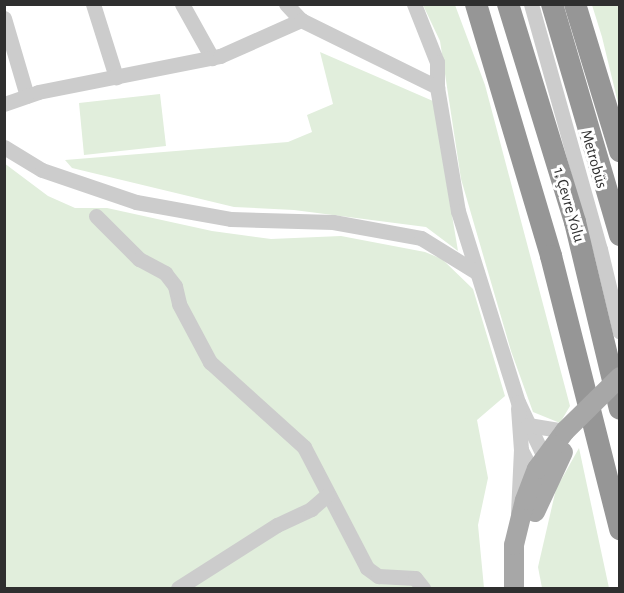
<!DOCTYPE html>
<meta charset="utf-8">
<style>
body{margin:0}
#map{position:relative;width:624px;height:593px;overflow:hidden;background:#fff;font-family:"Alegreya Sans",sans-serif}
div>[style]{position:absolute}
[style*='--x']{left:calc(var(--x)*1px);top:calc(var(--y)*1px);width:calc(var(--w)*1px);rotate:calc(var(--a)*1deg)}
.green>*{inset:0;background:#e1eedc}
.minor>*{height:15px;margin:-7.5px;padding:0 7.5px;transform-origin:7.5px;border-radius:7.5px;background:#ccc}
.major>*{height:20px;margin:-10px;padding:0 10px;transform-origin:10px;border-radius:10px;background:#a7a7a7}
.highway>*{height:22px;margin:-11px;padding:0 11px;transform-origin:11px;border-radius:11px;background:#969696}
.major-bridge>*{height:20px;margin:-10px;padding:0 10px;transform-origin:10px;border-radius:10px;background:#a7a7a7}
span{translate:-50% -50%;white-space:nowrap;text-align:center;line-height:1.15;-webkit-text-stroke:6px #fff;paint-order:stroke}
.street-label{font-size:16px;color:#2f2f2f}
.frame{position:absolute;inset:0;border:6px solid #2f2f2f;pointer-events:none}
</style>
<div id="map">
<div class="green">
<i style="clip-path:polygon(423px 5px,455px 5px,485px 85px,570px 406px,560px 423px,533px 412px,511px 351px,461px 179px,440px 41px)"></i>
<i style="clip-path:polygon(592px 5px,619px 5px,619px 107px,602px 37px)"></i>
<i style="clip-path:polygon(320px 52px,433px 101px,458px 251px,426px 227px,294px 210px,234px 207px,72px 168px,65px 160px,288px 142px,312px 132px,307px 115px,333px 104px)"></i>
<i style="clip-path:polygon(160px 94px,166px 146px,84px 155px,79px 103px)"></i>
<i style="clip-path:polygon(4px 163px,48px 196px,75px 208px,107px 208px,212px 231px,271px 239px,341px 236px,425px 252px,442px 259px,473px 289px,505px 396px,477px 420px,488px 478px,478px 525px,484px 588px,5px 588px)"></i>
<i style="clip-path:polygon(579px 448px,609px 588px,542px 588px,538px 567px,556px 489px)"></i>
</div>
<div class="minor">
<i style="--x:93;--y:4;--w:77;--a:72.5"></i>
<i style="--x:182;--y:4;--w:62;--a:60.9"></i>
<i style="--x:286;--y:4;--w:22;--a:47"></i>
<i style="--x:414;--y:4;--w:62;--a:68.4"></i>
<i style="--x:437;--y:62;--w:25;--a:90"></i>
<i style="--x:531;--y:4;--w:255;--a:74.3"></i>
<i style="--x:600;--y:249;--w:85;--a:76.5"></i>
<i style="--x:4;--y:18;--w:81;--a:73.6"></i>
<i style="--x:4;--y:104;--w:36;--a:-19"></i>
<i style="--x:38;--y:92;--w:186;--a:-11.2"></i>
<i style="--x:220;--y:56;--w:89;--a:-24"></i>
<i style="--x:301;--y:20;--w:152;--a:26.2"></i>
<i style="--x:437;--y:87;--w:126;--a:80.4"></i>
<i style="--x:458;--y:211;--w:200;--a:72.6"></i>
<i style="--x:518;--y:402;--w:61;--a:64.7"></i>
<i style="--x:4;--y:147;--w:44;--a:31.2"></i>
<i style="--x:42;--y:170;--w:99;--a:18.8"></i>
<i style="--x:136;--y:202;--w:97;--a:10.1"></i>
<i style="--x:231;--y:219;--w:102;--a:1.7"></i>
<i style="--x:333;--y:222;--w:89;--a:10.3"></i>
<i style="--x:421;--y:238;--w:65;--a:31.7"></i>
<i style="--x:96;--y:216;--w:61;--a:45"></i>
<i style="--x:139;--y:259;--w:30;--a:28"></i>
<i style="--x:165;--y:273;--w:16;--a:52"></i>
<i style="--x:175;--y:286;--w:18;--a:77"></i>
<i style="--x:179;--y:304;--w:66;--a:61.9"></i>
<i style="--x:210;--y:362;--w:127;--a:42.1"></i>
<i style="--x:304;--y:447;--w:136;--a:62.5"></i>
<i style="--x:367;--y:568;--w:14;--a:36"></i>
<i style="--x:378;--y:576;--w:37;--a:3"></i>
<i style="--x:415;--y:578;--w:13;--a:51"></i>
<i style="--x:518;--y:408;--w:42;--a:85.9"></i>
<i style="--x:521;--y:450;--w:15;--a:62"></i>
<i style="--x:528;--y:463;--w:11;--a:34"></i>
<i style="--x:528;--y:425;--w:37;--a:9"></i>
<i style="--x:518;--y:513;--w:63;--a:-87.3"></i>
<i style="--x:178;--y:588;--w:117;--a:-32.5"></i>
<i style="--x:277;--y:525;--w:38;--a:-25"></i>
<i style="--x:311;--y:509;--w:21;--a:-41"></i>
</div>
<div class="major">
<i style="--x:535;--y:512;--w:66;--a:-65"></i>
<i style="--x:514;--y:588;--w:43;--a:-90"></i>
<i style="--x:514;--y:545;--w:46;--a:-76.3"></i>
<i style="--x:525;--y:500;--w:33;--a:-69"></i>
<i style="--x:537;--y:469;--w:47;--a:-53.6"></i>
</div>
<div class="highway">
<i style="--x:476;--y:4;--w:263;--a:73.4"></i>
<i style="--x:551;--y:256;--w:282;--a:75.8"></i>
<i style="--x:508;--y:4;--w:228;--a:72.9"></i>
<i style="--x:575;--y:222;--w:192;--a:76.5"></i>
<i style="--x:552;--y:4;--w:241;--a:73.6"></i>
<i style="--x:575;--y:4;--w:154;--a:73"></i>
</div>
<div class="major-bridge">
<i style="--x:565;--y:431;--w:77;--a:-44.5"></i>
</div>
<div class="street-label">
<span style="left:594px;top:159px;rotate:74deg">Metrobüs</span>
<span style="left:569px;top:205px;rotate:74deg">1. Çevre Yolu</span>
</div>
<div class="frame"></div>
</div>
